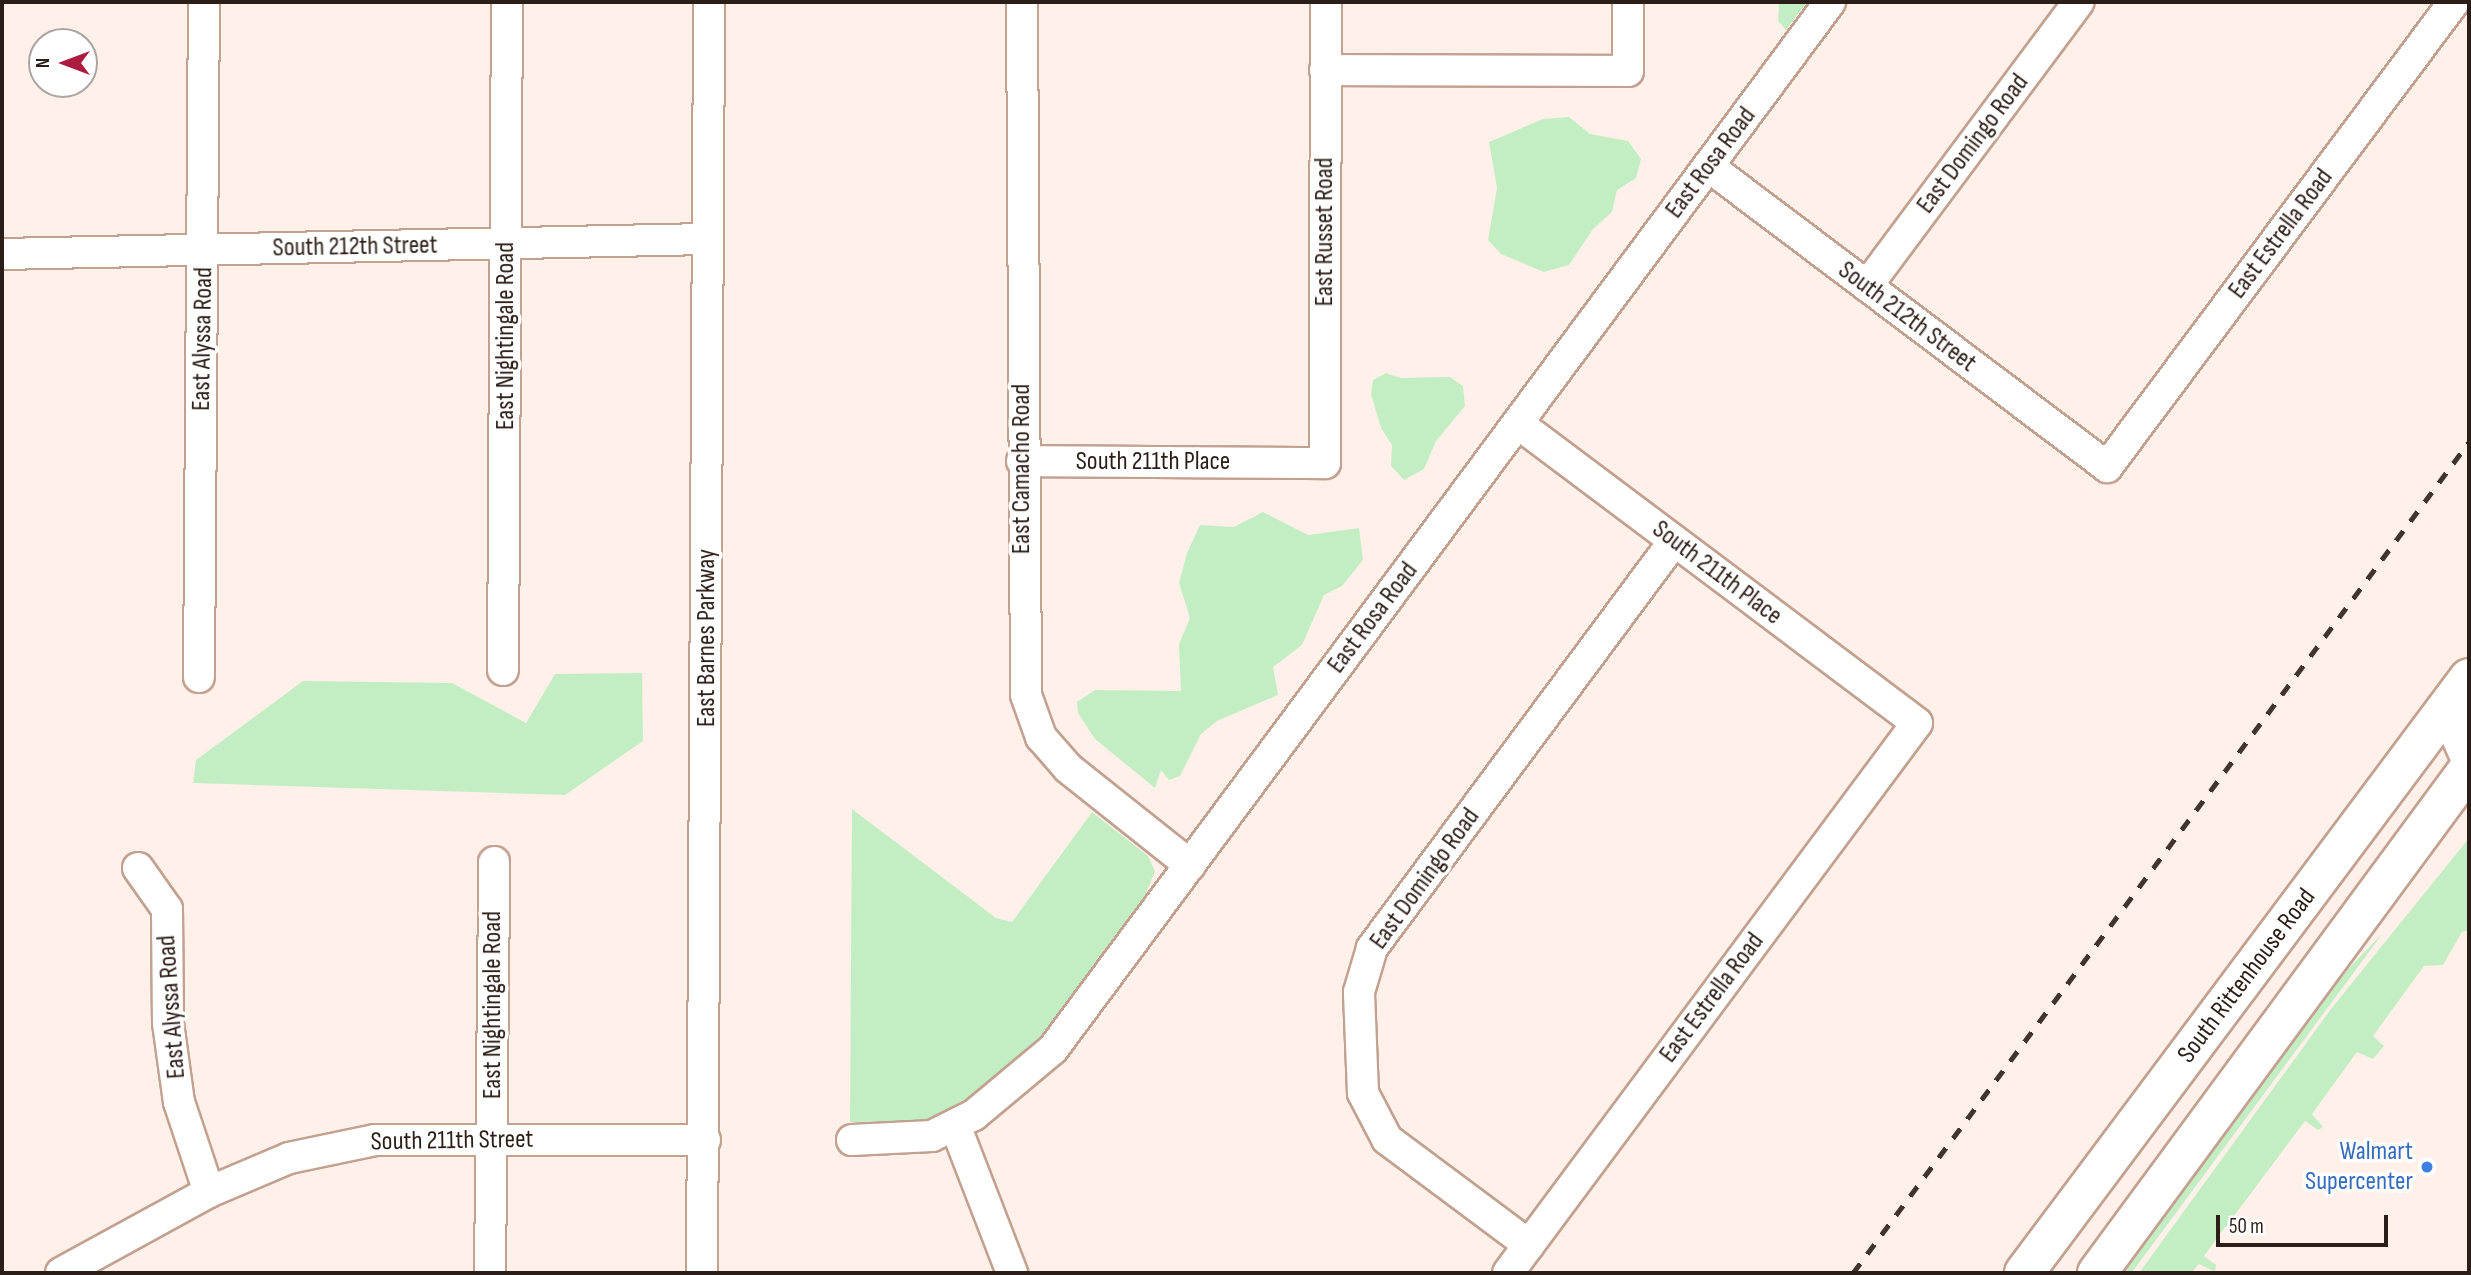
<!DOCTYPE html>
<style>
body{margin:0}
#map{position:relative;width:2471px;height:1275px;overflow:hidden;background:#fff0e9;font-family:"Sofia Sans Condensed",sans-serif}
div>[style]{position:absolute}
[style*='--x']{left:calc(var(--x)*1px);top:calc(var(--y)*1px);width:calc(var(--w)*1px);rotate:calc(var(--a)*1deg)}
.green>*{inset:0;background:#c3eec4}
.roads{filter:drop-shadow(2px 0 #c2a191) drop-shadow(-2px 0 #c2a191) drop-shadow(0 2px #c2a191) drop-shadow(0 -2px #c2a191)}
.minor>*{height:30px;margin:-15px;padding:0 15px;transform-origin:15px;border-radius:15px;background:#fff}
.major>*{height:38px;margin:-19px;padding:0 19px;transform-origin:19px;border-radius:19px;background:#fff}
.rail>*{height:5px;margin-top:-2.5px;transform-origin:0;background:repeating-linear-gradient(90deg,#41342e 0 12px,transparent 0 24px)}
.dots>*{width:19px;height:19px;translate:-50% -50%;box-sizing:border-box;border:4px solid #fff;border-radius:50%}
span{translate:-50% -50%;white-space:nowrap;text-align:center;line-height:1.15;-webkit-text-stroke:7px #fff;paint-order:stroke}
.street-label{font-size:26px;color:#2b1e18}
.shop-label{font-size:26px;color:#366cbe}
.right{translate:-100% -50%;text-align:right}
.frame{position:absolute;inset:0;border:4px solid #2b1e18;pointer-events:none}
.north{position:absolute;left:28px;top:28px;width:70px;height:70px;box-sizing:border-box;background:#fff;border:2px solid #aaa5a3;border-radius:50%;rotate:270deg;font-size:19px;font-weight:700;line-height:28px;text-align:center;color:#2b1e18}
.north::after{content:'';display:block;margin:auto;width:24px;height:32px;background:#ae1b41;clip-path:polygon(50% 0,100% 100%,50% 72%,0 100%)}
.scale{position:absolute;left:2216px;top:1215px;width:172px;height:32px;box-sizing:border-box;border:4px solid #2b1e18;border-top:0;padding-left:9px;font-size:21px;line-height:24px;white-space:nowrap;color:#2b1e18;-webkit-text-stroke:5px #fff;paint-order:stroke}
</style>
<div id="map">
<div class="green">
<i style="clip-path:polygon(1779px 2px,1807px 2px,1786px 30px,1778px 21px)"></i>
<i style="clip-path:polygon(1569px 117px,1590px 134px,1628px 141px,1641px 159px,1636px 178px,1617px 190px,1612px 212px,1593px 229px,1569px 265px,1544px 272px,1501px 254px,1488px 240px,1497px 188px,1489px 142px,1543px 119px)"></i>
<i style="clip-path:polygon(1386px 373px,1401px 378px,1450px 377px,1463px 386px,1465px 406px,1436px 441px,1424px 469px,1404px 480px,1391px 466px,1392px 445px,1381px 428px,1371px 394px,1373px 380px)"></i>
<i style="clip-path:polygon(1263px 512px,1308px 535px,1359px 528px,1363px 560px,1342px 586px,1324px 595px,1302px 645px,1273px 667px,1278px 695px,1217px 721px,1201px 734px,1180px 776px,1169px 780px,1161px 770px,1155px 788px,1095px 739px,1078px 713px,1077px 702px,1095px 690px,1181px 691px,1179px 644px,1190px 618px,1179px 583px,1187px 553px,1200px 525px,1234px 527px)"></i>
<i style="clip-path:polygon(642px 673px,643px 741px,565px 795px,193px 783px,196px 760px,303px 681px,452px 683px,526px 723px,555px 674px)"></i>
<i style="clip-path:polygon(852px 809px,996px 918px,1012px 922px,1092px 812px,1148px 856px,1155px 871px,1141px 905px,1034px 1048px,1002px 1078px,927px 1121px,850px 1122px)"></i>
<i style="clip-path:polygon(2469px 838px,2469px 930px,2462px 932px,2443px 965px,2424px 966px,2373px 1036px,2384px 1046px,2373px 1059px,2357px 1052px,2312px 1114px,2323px 1127px,2318px 1130px,2305px 1121px,2231px 1220px,2231px 1226px,2225px 1227px,2204px 1256px,2216px 1265px,2215px 1272px,2199px 1264px,2191px 1273px,2139px 1273px,2331px 1009px)"></i>
<i style="clip-path:polygon(2383px 933px,2133px 1271px,2122px 1273px,2348px 969px)"></i>
</div>
<div class="roads">
<div class="minor">
<i style="--x:1022;--y:2;--w:693;--a:89.67"></i>
<i style="--x:1026;--y:695;--w:45;--a:70.3"></i>
<i style="--x:1041;--y:737;--w:41;--a:48.9"></i>
<i style="--x:1068;--y:768;--w:156;--a:38.5"></i>
<i style="--x:1325;--y:70;--w:303;--a:0.2"></i>
<i style="--x:1628;--y:71;--w:69;--a:-90"></i>
<i style="--x:1708;--y:166;--w:500;--a:37"></i>
<i style="--x:2107;--y:467;--w:580;--a:-53.27"></i>
<i style="--x:2;--y:254;--w:706;--a:-1.22"></i>
<i style="--x:1867;--y:286;--w:354;--a:-53.3"></i>
<i style="--x:1022;--y:461;--w:303;--a:0.4"></i>
<i style="--x:1325;--y:463;--w:461;--a:-89.9"></i>
<i style="--x:503;--y:670;--w:668;--a:-89.66"></i>
<i style="--x:199;--y:677;--w:675;--a:-89.58"></i>
<i style="--x:138;--y:868;--w:50;--a:54.7"></i>
<i style="--x:167;--y:909;--w:114;--a:89.5"></i>
<i style="--x:168;--y:1023;--w:80;--a:82.1"></i>
<i style="--x:179;--y:1102;--w:95;--a:71.6"></i>
<i style="--x:955;--y:1125;--w:159;--a:68.9"></i>
<i style="--x:852;--y:1140;--w:80;--a:-2.9"></i>
<i style="--x:932;--y:1136;--w:47;--a:-26.6"></i>
<i style="--x:974;--y:1115;--w:103;--a:-39.9"></i>
<i style="--x:1053;--y:1049;--w:1304;--a:-53.42"></i>
<i style="--x:1529;--y:1245;--w:177;--a:-143.3"></i>
<i style="--x:1387;--y:1139;--w:52;--a:-117.6"></i>
<i style="--x:1363;--y:1093;--w:101;--a:-92.3"></i>
<i style="--x:1359;--y:992;--w:46;--a:-73.5"></i>
<i style="--x:1372;--y:948;--w:507;--a:-53.42"></i>
<i style="--x:61;--y:1273;--w:169;--a:-28.7"></i>
<i style="--x:209;--y:1192;--w:87;--a:-23"></i>
<i style="--x:289;--y:1158;--w:88;--a:-11.8"></i>
<i style="--x:375;--y:1140;--w:330;--a:0"></i>
<i style="--x:490;--y:1273;--w:411;--a:-89.4"></i>
<i style="--x:702;--y:1273;--w:1271;--a:-89.68"></i>
<i style="--x:1508;--y:1273;--w:685;--a:-53.36"></i>
<i style="--x:1917;--y:723;--w:499;--a:-143.1"></i>
</div>
<div class="major">
<i style="--x:2469;--y:715;--w:23;--a:110"></i>
<i style="--x:2461;--y:737;--w:20;--a:66"></i>
<i style="--x:2024;--y:1273;--w:743;--a:-53.21"></i>
<i style="--x:2097;--y:1273;--w:627;--a:-53.62"></i>
</div>
</div>
<div class="rail">
<i style="--x:1853;--y:1273;--w:1034;--a:-53.45"></i>
</div>
<div class="dots">
<i style="left:2427px;top:1167px;background:#3f7fe0"></i>
</div>
<div class="street-label">
<span style="left:1973px;top:144px;rotate:-53deg">East Domingo Road</span>
<span style="left:1711px;top:163px;rotate:-53deg">East Rosa Road</span>
<span style="left:1325px;top:232px;rotate:-90deg">East Russet Road</span>
<span style="left:2281px;top:234px;rotate:-53deg">East Estrella Road</span>
<span style="left:355px;top:247px;rotate:-1deg">South 212th Street</span>
<span style="left:1907px;top:317px;rotate:37deg">South 212th Street</span>
<span style="left:506px;top:336px;rotate:-90deg">East Nightingale Road</span>
<span style="left:203px;top:339px;rotate:-89deg">East Alyssa Road</span>
<span style="left:1153px;top:462px">South 211th Place</span>
<span style="left:1022px;top:469px;rotate:-90deg">East Camacho Road</span>
<span style="left:1717px;top:573px;rotate:37deg">South 211th Place</span>
<span style="left:1373px;top:618px;rotate:-53deg">East Rosa Road</span>
<span style="left:707px;top:638px;rotate:-90deg">East Barnes Parkway</span>
<span style="left:1425px;top:879px;rotate:-54deg">East Domingo Road</span>
<span style="left:2247px;top:976px;rotate:-53deg">South Rittenhouse Road</span>
<span style="left:1712px;top:998px;rotate:-53deg">East Estrella Road</span>
<span style="left:493px;top:1005px;rotate:-90deg">East Nightingale Road</span>
<span style="left:172px;top:1007px;rotate:-94deg">East Alyssa Road</span>
<span style="left:452px;top:1141px;rotate:-1deg">South 211th Street</span>
</div>
<div class="shop-label">
<span class="right" style="left:2413px;top:1167px">Walmart<br>Supercenter</span>
</div>
<div class="frame"></div>
<div class="north">N</div>
<div class="scale">50 m</div>
</div>
